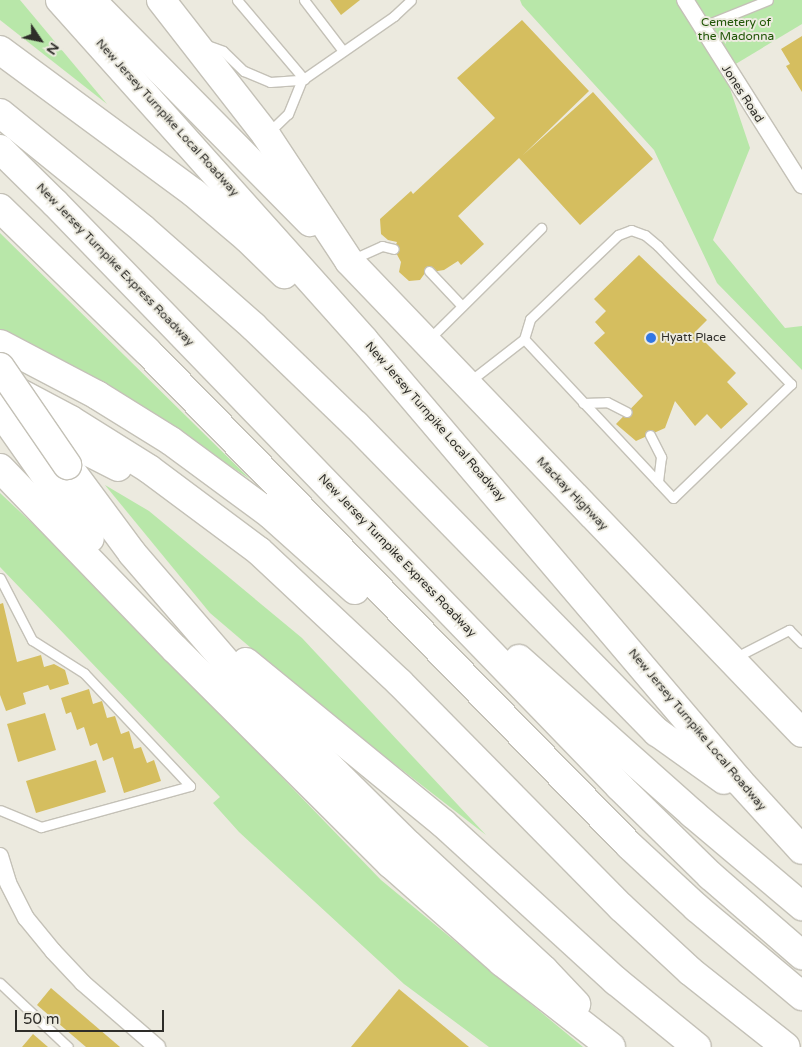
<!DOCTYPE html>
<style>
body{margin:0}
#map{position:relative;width:802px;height:1047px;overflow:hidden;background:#eceadf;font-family:"Varela Round",sans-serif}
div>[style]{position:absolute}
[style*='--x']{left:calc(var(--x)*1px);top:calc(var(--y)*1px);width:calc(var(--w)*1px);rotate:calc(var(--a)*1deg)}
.green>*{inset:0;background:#b8e7a9}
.building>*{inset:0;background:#d5be5f}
.roads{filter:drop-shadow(1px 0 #c4c1b7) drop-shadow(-1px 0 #c4c1b7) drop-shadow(0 1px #c4c1b7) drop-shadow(0 -1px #c4c1b7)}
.lane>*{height:9px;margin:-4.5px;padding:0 4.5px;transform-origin:4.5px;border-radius:4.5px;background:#fff}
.street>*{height:16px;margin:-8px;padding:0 8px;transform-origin:8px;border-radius:8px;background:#fff}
.highway>*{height:28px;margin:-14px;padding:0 14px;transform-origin:14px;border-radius:14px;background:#fff}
.bridges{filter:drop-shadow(1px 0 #c4c1b7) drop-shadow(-1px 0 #c4c1b7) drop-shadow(0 1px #c4c1b7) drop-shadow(0 -1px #c4c1b7)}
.highway-bridge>*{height:28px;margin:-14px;padding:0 14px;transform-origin:14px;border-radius:14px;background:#fff}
.dots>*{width:14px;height:14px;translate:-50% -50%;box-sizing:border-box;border:2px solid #eceadf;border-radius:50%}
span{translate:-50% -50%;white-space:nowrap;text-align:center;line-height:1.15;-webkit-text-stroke:4px #eceadf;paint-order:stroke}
.park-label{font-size:12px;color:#205506}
.street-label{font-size:12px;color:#2e2d29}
.poi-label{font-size:12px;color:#2e2d29}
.left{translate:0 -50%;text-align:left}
.north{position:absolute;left:15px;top:15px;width:50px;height:50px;-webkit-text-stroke:4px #eceadf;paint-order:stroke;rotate:124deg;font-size:14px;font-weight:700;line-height:20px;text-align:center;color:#2e2d29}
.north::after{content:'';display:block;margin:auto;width:18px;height:22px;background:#2e2d29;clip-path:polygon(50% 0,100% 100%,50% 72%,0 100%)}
.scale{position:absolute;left:15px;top:1010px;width:149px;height:22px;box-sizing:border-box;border:2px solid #2e2d29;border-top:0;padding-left:6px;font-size:15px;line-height:18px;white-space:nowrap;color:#2e2d29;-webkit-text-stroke:4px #eceadf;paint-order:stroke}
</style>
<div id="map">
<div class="green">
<i style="clip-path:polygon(0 0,20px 0,107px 104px,0 20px)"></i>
<i style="clip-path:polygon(520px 0,802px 0,802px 24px,724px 71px,750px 148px,713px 240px,785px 328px,802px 326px,802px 370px,717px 283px,654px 150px,522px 5px)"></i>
<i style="clip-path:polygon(0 233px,250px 479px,132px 402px,0 337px)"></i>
<i style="clip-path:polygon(105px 485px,149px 511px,302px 638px,486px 835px,312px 700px,210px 613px)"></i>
<i style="clip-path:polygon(0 493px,82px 570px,381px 880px,583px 1047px,489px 1047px,404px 984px,239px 832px,213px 803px,220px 797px,0 567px)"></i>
</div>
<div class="building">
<i style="clip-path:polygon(330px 0,360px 0,341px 15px)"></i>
<i style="clip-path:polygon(522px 20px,589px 91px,523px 155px,593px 92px,653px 159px,580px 225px,519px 158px,458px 216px,484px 244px,461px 265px,458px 261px,444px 270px,425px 273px,420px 280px,409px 281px,399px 272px,401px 262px,394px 249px,397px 242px,388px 240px,381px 234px,380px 219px,411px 191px,413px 194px,495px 118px,457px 78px)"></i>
<i style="clip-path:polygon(802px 36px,802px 92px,786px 66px,790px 64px,781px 49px)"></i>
<i style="clip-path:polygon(639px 255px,707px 320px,695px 332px,736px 373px,727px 382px,748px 404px,721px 429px,707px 414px,695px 426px,675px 401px,665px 428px,636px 441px,616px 424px,643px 396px,594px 343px,605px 333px,595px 322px,606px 311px,594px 299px)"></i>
<i style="clip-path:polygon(3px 603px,17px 662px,41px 655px,44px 667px,54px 664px,65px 670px,69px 684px,50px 690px,48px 685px,23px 693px,26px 704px,6px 711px,0 695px,0 604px)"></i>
<i style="clip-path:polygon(89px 689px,93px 704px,102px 701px,107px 718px,115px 716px,121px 734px,129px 731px,134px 749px,141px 747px,147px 763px,154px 760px,161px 781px,124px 793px,113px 757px,103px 761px,97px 743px,90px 746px,84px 727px,77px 730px,71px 712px,66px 714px,61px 698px)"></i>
<i style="clip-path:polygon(45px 713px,56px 750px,18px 762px,7px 724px)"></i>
<i style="clip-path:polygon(96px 760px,106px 792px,36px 813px,26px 781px)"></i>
<i style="clip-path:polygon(51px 988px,120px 1047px,86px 1047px,37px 1005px)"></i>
<i style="clip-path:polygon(399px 989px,469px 1047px,351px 1047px)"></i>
<i style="clip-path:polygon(33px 1034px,48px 1047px,22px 1047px)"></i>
</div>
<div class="roads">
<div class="lane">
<i style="--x:237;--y:0;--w:104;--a:49.7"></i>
<i style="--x:304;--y:0;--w:64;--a:52.6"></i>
<i style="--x:701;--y:27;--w:72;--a:-21.9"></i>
<i style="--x:204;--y:44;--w:20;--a:20"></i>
<i style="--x:223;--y:51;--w:29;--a:44"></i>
<i style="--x:244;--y:71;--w:28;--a:23"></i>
<i style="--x:270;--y:82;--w:32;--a:-4"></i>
<i style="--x:268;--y:133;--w:28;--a:-44"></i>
<i style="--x:288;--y:114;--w:37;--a:-68"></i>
<i style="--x:302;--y:80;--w:112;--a:-34.8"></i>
<i style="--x:394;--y:16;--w:23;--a:-43"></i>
<i style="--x:353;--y:259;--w:32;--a:-24"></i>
<i style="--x:382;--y:246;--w:12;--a:14"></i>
<i style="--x:429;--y:271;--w:48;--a:46.7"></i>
<i style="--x:429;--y:339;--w:158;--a:-44.7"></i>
<i style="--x:470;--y:381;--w:68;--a:-37.9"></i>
<i style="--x:524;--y:339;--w:21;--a:-73"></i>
<i style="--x:530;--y:319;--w:122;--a:-43.7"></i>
<i style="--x:618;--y:235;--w:14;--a:-21"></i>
<i style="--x:631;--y:230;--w:15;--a:20"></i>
<i style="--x:645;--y:235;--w:17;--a:40"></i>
<i style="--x:658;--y:246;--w:192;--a:46.1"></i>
<i style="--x:791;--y:384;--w:164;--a:136"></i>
<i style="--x:673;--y:498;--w:218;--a:-133.1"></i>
<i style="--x:583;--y:403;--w:24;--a:-2"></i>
<i style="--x:607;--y:402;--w:22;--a:27"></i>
<i style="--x:650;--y:435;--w:25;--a:63"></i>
<i style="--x:661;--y:457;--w:25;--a:97"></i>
<i style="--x:0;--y:578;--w:70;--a:62.7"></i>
<i style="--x:32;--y:640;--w:62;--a:32.4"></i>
<i style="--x:84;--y:673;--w:155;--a:46.8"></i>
<i style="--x:190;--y:786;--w:155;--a:164.6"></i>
<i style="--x:41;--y:827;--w:44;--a:-157.5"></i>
<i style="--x:734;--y:658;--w:62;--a:-27"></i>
<i style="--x:789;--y:630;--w:18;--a:45"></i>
<i style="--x:0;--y:983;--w:93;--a:43.3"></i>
</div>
<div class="street">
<i style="--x:685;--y:0;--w:219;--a:57.7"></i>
<i style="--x:0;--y:856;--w:28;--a:73"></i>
<i style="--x:8;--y:883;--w:39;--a:63"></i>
<i style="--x:26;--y:918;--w:43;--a:50.7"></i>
<i style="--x:53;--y:951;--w:44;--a:46.8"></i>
<i style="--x:83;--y:983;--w:98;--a:40.9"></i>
</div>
<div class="highway">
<i style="--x:60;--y:0;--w:456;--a:48.2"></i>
<i style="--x:364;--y:340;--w:579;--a:49.62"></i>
<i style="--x:739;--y:781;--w:93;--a:47.6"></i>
<i style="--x:91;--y:0;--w:312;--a:45.4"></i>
<i style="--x:161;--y:0;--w:171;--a:52.1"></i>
<i style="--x:266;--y:135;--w:151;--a:56.6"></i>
<i style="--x:349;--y:261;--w:654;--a:46.18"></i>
<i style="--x:0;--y:50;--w:241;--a:36.4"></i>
<i style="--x:194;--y:193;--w:70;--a:40.3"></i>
<i style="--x:247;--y:238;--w:52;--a:44.2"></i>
<i style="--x:0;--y:113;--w:184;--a:39"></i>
<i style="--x:143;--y:229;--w:148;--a:41.4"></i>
<i style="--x:254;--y:327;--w:141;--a:43.9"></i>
<i style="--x:356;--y:425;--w:430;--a:45.6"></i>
<i style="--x:657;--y:732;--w:82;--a:35.6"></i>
<i style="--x:0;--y:149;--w:77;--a:44.5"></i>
<i style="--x:55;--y:203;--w:813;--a:45.95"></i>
<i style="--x:620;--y:787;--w:127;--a:44.4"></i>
<i style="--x:711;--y:876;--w:121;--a:41"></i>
<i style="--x:0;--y:208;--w:206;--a:44.2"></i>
<i style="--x:148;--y:352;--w:690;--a:45.7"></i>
<i style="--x:630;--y:846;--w:91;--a:42.8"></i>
<i style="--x:697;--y:908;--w:137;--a:40"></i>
<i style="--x:0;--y:344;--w:110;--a:27.7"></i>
<i style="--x:97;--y:395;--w:87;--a:31.9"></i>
<i style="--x:171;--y:441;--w:123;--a:36.4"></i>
<i style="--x:270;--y:514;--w:114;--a:41.8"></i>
<i style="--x:9;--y:387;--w:70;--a:28"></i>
<i style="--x:71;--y:420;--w:92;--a:32.1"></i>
<i style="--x:149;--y:469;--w:137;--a:36.7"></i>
<i style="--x:259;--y:551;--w:193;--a:43.1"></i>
<i style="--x:400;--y:683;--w:315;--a:45.4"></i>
<i style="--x:621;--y:907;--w:94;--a:42.8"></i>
<i style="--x:690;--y:971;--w:122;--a:38.4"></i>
<i style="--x:0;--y:411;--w:156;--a:54.9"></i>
<i style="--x:36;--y:425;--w:92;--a:27.1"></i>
<i style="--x:67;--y:465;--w:109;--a:53.5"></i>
<i style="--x:132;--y:553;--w:164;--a:49.2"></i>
<i style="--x:239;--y:677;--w:239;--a:44.7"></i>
<i style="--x:409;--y:845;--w:184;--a:42.8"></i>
<i style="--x:544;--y:970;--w:47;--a:46.7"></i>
<i style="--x:0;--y:468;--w:252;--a:46"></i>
<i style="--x:175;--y:649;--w:305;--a:44.9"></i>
<i style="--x:391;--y:864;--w:148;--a:41.4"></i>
<i style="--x:502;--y:962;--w:138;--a:37.9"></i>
<i style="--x:519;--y:659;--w:233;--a:41.7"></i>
<i style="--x:693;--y:814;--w:143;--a:40.2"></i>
<i style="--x:246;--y:662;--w:256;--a:39.3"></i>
<i style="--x:444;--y:824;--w:233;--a:42.4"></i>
<i style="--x:616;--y:981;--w:104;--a:39.2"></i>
</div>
</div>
<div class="bridges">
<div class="highway-bridge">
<i style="--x:0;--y:367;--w:119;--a:55.6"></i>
</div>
</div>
<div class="dots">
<i style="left:651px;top:338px;background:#3177e4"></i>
</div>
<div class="park-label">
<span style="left:736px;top:30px">Cemetery of<br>the Madonna</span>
</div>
<div class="street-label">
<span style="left:742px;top:94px;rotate:57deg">Jones Road</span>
<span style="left:167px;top:118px;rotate:48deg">New Jersey Turnpike Local Roadway</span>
<span style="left:115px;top:265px;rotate:46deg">New Jersey Turnpike Express Roadway</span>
<span style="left:435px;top:422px;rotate:49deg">New Jersey Turnpike Local Roadway</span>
<span style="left:572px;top:494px;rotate:46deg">Mackay Highway</span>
<span style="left:397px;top:556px;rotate:46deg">New Jersey Turnpike Express Roadway</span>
<span style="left:697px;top:730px;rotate:50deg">New Jersey Turnpike Local Roadway</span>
</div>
<div class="poi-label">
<span class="left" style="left:661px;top:338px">Hyatt Place</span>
</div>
<div class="north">N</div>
<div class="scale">50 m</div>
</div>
